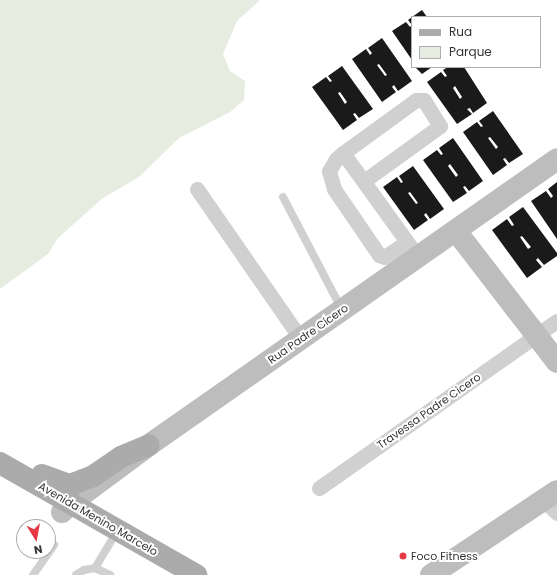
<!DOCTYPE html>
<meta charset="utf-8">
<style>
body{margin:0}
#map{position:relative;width:557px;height:575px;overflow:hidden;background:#fff;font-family:Poppins,sans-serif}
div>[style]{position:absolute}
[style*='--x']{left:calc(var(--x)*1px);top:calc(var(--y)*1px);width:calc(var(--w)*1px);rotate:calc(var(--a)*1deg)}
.green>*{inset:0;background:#e6ecdf}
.building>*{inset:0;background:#1a1a1a}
.lane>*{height:8px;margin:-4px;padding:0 4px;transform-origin:4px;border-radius:4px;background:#d0d0d0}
.street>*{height:15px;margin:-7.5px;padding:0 7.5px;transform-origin:7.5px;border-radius:7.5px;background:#d0d0d0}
.secondary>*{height:22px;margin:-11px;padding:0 11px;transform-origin:11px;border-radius:11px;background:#bdbdbd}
.primary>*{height:22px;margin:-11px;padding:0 11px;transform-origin:11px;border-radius:11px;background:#ababab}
.dots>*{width:11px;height:11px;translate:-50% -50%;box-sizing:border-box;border:2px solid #fff;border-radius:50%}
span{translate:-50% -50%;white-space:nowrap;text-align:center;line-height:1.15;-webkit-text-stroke:4px #fff;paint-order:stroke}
.street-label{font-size:11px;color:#333}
.poi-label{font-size:11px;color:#333}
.left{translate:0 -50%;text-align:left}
.legend{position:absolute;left:411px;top:16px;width:130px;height:52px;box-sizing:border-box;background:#fff;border:1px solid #adadad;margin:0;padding:5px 7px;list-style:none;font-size:12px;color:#333}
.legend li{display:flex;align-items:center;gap:8px;height:20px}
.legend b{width:20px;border:1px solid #adadad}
.north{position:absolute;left:16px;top:519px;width:40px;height:40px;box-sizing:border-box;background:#fff;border:1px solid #adadad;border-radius:50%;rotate:169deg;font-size:11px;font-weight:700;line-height:16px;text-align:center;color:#333}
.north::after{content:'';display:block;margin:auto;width:14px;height:18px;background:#e63946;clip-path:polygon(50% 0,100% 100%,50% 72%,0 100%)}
</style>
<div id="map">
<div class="green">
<i style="clip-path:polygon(0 0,260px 0,237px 21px,223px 54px,230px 71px,245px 81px,244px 100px,230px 112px,179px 138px,139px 177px,103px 198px,58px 238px,48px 254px,0 289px)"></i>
</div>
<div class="building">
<i style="clip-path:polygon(422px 10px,427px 17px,412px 17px)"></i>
<i style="clip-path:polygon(412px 17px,412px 60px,392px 31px,406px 22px,410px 27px,412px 25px,408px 20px)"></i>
<i style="clip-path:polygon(evenodd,382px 38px,412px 81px,398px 91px,394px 85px,392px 87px,396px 92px,382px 102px,352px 59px,366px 49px,370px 55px,372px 53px,368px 48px,382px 38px,379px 64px,387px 75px,385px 76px,377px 65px,379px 64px)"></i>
<i style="clip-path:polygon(evenodd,342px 66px,373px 109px,359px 118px,355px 113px,353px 114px,357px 120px,343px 130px,312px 87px,326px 77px,330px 82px,332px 81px,328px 76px,342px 66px,340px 92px,347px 102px,345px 104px,338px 93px,340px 92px)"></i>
<i style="clip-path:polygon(415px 67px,432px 67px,422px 74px)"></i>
<i style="clip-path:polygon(evenodd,448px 67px,464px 67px,487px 103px,473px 113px,470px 108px,467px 109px,472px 114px,457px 124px,427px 82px,441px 72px,445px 77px,447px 76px,443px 70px,448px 67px,455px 86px,462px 97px,460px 99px,453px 88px,455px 86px)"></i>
<i style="clip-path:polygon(evenodd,493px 111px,523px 154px,509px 163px,505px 158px,503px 159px,507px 165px,493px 175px,463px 132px,477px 122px,481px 127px,483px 126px,479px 121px,493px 111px,490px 137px,498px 147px,496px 149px,488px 138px,490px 137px)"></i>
<i style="clip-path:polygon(evenodd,453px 138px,483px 181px,469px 191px,465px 186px,463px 187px,467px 193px,453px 202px,423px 160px,437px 150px,441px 155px,443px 154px,439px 148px,453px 138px,450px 164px,458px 175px,456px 177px,448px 166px,450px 164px)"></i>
<i style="clip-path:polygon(evenodd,413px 166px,444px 209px,430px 219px,426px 213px,424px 215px,428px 220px,414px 230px,383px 187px,397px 177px,401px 183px,403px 182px,399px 176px,413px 166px,410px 192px,418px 203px,416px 204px,408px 193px,410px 192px)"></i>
<i style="clip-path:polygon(557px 182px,557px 239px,531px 201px,546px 191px,551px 198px,553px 196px,548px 189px)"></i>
<i style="clip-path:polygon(evenodd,523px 207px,557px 253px,557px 256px,544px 265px,538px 258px,536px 260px,542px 267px,527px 278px,492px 230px,507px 219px,512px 226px,514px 225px,509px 217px,523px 207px,522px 236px,531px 247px,528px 249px,520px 237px,522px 236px)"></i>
</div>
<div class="lane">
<i style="--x:283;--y:197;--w:127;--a:62.4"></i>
<i style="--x:95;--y:568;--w:33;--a:-59"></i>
<i style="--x:33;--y:575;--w:37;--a:-55"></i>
<i style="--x:76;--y:575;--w:9;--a:-32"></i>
<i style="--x:84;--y:570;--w:11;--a:-10"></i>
<i style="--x:95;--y:568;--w:17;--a:25"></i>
</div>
<div class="street">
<i style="--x:343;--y:153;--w:120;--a:54.2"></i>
<i style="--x:364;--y:181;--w:94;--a:-35.9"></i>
<i style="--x:440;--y:126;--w:31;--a:-122"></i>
<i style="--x:424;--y:100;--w:8;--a:180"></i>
<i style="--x:416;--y:100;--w:90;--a:144"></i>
<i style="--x:343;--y:153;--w:9;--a:139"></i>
<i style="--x:336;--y:159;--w:14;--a:120"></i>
<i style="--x:329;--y:171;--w:19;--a:74"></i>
<i style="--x:334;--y:189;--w:80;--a:55.7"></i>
<i style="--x:379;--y:255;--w:5;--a:22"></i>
<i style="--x:384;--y:257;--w:27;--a:-33"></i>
<i style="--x:197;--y:189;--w:183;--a:55.3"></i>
<i style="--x:319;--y:488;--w:291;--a:-35.1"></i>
<i style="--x:543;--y:500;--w:19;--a:43"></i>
</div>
<div class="secondary">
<i style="--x:456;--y:231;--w:165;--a:52.4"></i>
<i style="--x:62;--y:512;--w:13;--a:-45"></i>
<i style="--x:71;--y:503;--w:97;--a:-36.6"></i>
<i style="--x:149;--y:445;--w:498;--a:-35"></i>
<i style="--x:431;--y:575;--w:151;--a:-33.7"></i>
</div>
<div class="primary">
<i style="--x:0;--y:463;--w:226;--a:29.7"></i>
<i style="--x:42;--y:475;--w:30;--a:20"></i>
<i style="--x:70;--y:485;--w:25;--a:-21"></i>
<i style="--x:93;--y:476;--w:34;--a:-34"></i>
<i style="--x:121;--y:457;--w:30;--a:-23"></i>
</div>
<div class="dots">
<i style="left:403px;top:556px;background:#e63946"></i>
</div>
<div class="street-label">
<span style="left:308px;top:334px;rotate:-35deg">Rua Padre Cícero</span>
<span style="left:429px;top:411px;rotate:-35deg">Travessa Padre Cicero</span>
<span style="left:98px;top:519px;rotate:30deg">Avenida Menino Marcelo</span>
</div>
<div class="poi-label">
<span class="left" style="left:411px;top:556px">Foco Fitness</span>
</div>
<ul class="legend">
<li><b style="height:5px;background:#ababab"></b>Rua</li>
<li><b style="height:11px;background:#e6ecdf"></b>Parque</li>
</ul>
<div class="north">N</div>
</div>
